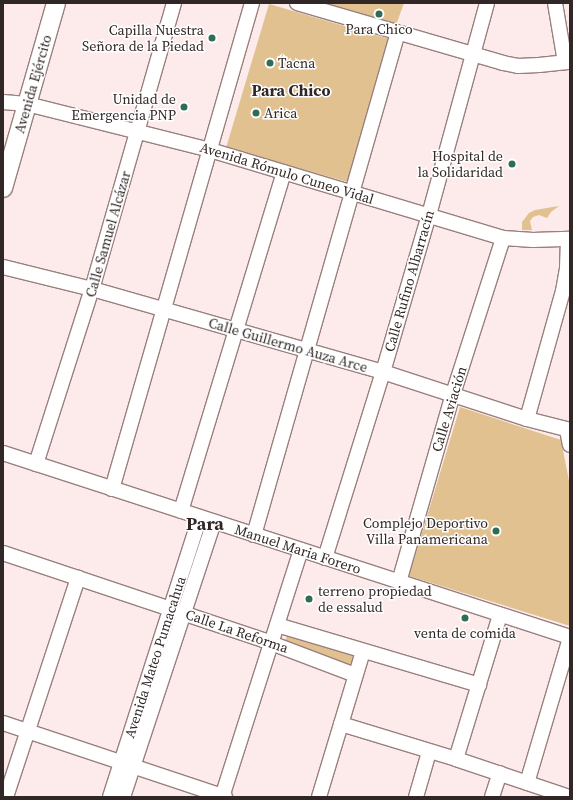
<!DOCTYPE html>
<meta charset="utf-8">
<style>
body{margin:0}
#map{position:relative;width:573px;height:800px;overflow:hidden;background:#fcebea;font-family:"Source Serif 4",serif}
div>[style]{position:absolute}
[style*='--x']{left:calc(var(--x)*1px);top:calc(var(--y)*1px);width:calc(var(--w)*1px);rotate:calc(var(--a)*1deg)}
.green>*{inset:0;background:#e0c18f}
.roads{filter:drop-shadow(1px 0 #99807f) drop-shadow(-1px 0 #99807f) drop-shadow(0 1px #99807f) drop-shadow(0 -1px #99807f)}
.minor>*{height:14px;margin:-7px;padding:0 7px;transform-origin:7px;border-radius:7px;background:#fff}
.major>*{height:18px;margin:-9px;padding:0 9px;transform-origin:9px;border-radius:9px;background:#fff}
.dots>*{width:11px;height:11px;translate:-50% -50%;box-sizing:border-box;border:2px solid #fff;border-radius:50%}
span{translate:-50% -50%;white-space:nowrap;text-align:center;line-height:1.15;-webkit-text-stroke:3px #fff;paint-order:stroke}
.poi-label{font-size:14px;color:#312726}
.right{translate:-100% -50%;text-align:right}
.left{translate:0 -50%;text-align:left}
.street-label{font-size:14px;color:#312726}
.quarter-label{font-size:16px;color:#312726;font-weight:700}
.district-label{font-size:18px;color:#312726;font-weight:700}
.frame{position:absolute;inset:0;border:4px solid #312726;pointer-events:none}
</style>
<div id="map">
<div class="green">
<i style="clip-path:polygon(321px 3px,404px 3px,396px 25px)"></i>
<i style="clip-path:polygon(269px 4px,389px 39px,348px 182px,226px 148px)"></i>
<i style="clip-path:polygon(559px 206px,551px 212px,547px 218px,539px 215px,533px 217px,530px 221px,532px 230px,522px 230px,522px 222px,529px 213px,535px 210px)"></i>
<i style="clip-path:polygon(460px 407px,561px 440px,570px 486px,570px 626px,409px 576px)"></i>
<i style="clip-path:polygon(288px 635px,358px 653px,352px 668px,284px 642px)"></i>
</div>
<div class="roads">
<div class="minor">
<i style="--x:297;--y:3;--w:215;--a:16.2"></i>
<i style="--x:503;--y:63;--w:15;--a:11"></i>
<i style="--x:518;--y:66;--w:21;--a:-3"></i>
<i style="--x:539;--y:65;--w:31;--a:-6"></i>
<i style="--x:555;--y:3;--w:60;--a:80.4"></i>
<i style="--x:3;--y:102;--w:24;--a:5"></i>
<i style="--x:27;--y:104;--w:189;--a:14.1"></i>
<i style="--x:210;--y:150;--w:306;--a:16.7"></i>
<i style="--x:503;--y:238;--w:30;--a:4"></i>
<i style="--x:533;--y:240;--w:37;--a:-2"></i>
<i style="--x:3;--y:267;--w:92;--a:13.9"></i>
<i style="--x:92;--y:289;--w:303;--a:15.9"></i>
<i style="--x:383;--y:372;--w:151;--a:18.1"></i>
<i style="--x:527;--y:419;--w:44;--a:14.3"></i>
<i style="--x:527;--y:419;--w:133;--a:-74.3"></i>
<i style="--x:563;--y:291;--w:23;--a:-80"></i>
<i style="--x:567;--y:268;--w:29;--a:-88"></i>
<i style="--x:567;--y:430;--w:15;--a:79"></i>
<i style="--x:3;--y:453;--w:596;--a:17.98"></i>
<i style="--x:36;--y:464;--w:184;--a:-72.3"></i>
<i style="--x:92;--y:289;--w:298;--a:-74"></i>
<i style="--x:112;--y:489;--w:506;--a:-73.93"></i>
<i style="--x:181;--y:511;--w:354;--a:-73.1"></i>
<i style="--x:254;--y:535;--w:523;--a:-74.02"></i>
<i style="--x:3;--y:553;--w:274;--a:18.5"></i>
<i style="--x:263;--y:640;--w:98;--a:20.8"></i>
<i style="--x:325;--y:558;--w:195;--a:-72.7"></i>
<i style="--x:383;--y:372;--w:164;--a:-73.7"></i>
<i style="--x:429;--y:215;--w:220;--a:-74.7"></i>
<i style="--x:399;--y:582;--w:196;--a:-74"></i>
<i style="--x:453;--y:394;--w:164;--a:-72.2"></i>
<i style="--x:277;--y:625;--w:211;--a:16.5"></i>
<i style="--x:3;--y:723;--w:234;--a:18.4"></i>
<i style="--x:341;--y:724;--w:120;--a:16.9"></i>
<i style="--x:456;--y:759;--w:119;--a:18.6"></i>
<i style="--x:456;--y:759;--w:151;--a:-73"></i>
<i style="--x:527;--y:783;--w:151;--a:-73.5"></i>
<i style="--x:6;--y:797;--w:231;--a:-71.8"></i>
<i style="--x:110;--y:797;--w:294;--a:-72.2"></i>
<i style="--x:123;--y:797;--w:290;--a:-71.7"></i>
<i style="--x:222;--y:797;--w:259;--a:-72.3"></i>
<i style="--x:319;--y:797;--w:152;--a:-73.2"></i>
<i style="--x:416;--y:797;--w:47;--a:-73.9"></i>
<i style="--x:492;--y:797;--w:25;--a:-72"></i>
</div>
<div class="major">
<i style="--x:3;--y:188;--w:192;--a:-74"></i>
</div>
</div>
<div class="dots">
<i style="left:379px;top:14px;background:#306c56"></i>
<i style="left:212px;top:38px;background:#306c56"></i>
<i style="left:270px;top:63px;background:#306c56"></i>
<i style="left:184px;top:107px;background:#306c56"></i>
<i style="left:256px;top:113px;background:#306c56"></i>
<i style="left:512px;top:164px;background:#306c56"></i>
<i style="left:496px;top:531px;background:#306c56"></i>
<i style="left:309px;top:599px;background:#306c56"></i>
<i style="left:465px;top:618px;background:#306c56"></i>
</div>
<div class="poi-label">
<span style="left:379px;top:29px">Para Chico</span>
<span class="right" style="left:204px;top:38px">Capilla Nuestra<br>Señora de la Piedad</span>
<span class="left" style="left:278px;top:63px">Tacna</span>
<span class="right" style="left:176px;top:107px">Unidad de<br>Emergencia PNP</span>
<span class="left" style="left:264px;top:113px">Arica</span>
<span class="right" style="left:503px;top:164px">Hospital de<br>la Solidaridad</span>
<span class="right" style="left:488px;top:531px">Complejo Deportivo<br>Villa Panamericana</span>
<span class="left" style="left:318px;top:599px">terreno propiedad<br>de essalud</span>
<span style="left:465px;top:633px">venta de comida</span>
</div>
<div class="street-label">
<span style="left:33px;top:84px;rotate:-74deg">Avenida Ejército</span>
<span style="left:287px;top:173px;rotate:17deg">Avenida Rómulo Cuneo Vidal</span>
<span style="left:108px;top:234px;rotate:-74deg">Calle Samuel Alcázar</span>
<span style="left:409px;top:281px;rotate:-74deg">Calle Rufino Albarracín</span>
<span style="left:288px;top:345px;rotate:16deg">Calle Guillermo Auza Arce</span>
<span style="left:449px;top:409px;rotate:-73deg">Calle Aviación</span>
<span style="left:298px;top:549px;rotate:18deg">Manuel Maria Forero</span>
<span style="left:237px;top:631px;rotate:19deg">Calle La Reforma</span>
<span style="left:155px;top:657px;rotate:-72deg">Avenida Mateo Pumacahua</span>
</div>
<div class="quarter-label">
<span style="left:291px;top:90px">Para Chico</span>
</div>
<div class="district-label">
<span style="left:205px;top:524px">Para</span>
</div>
<div class="frame"></div>
</div>
